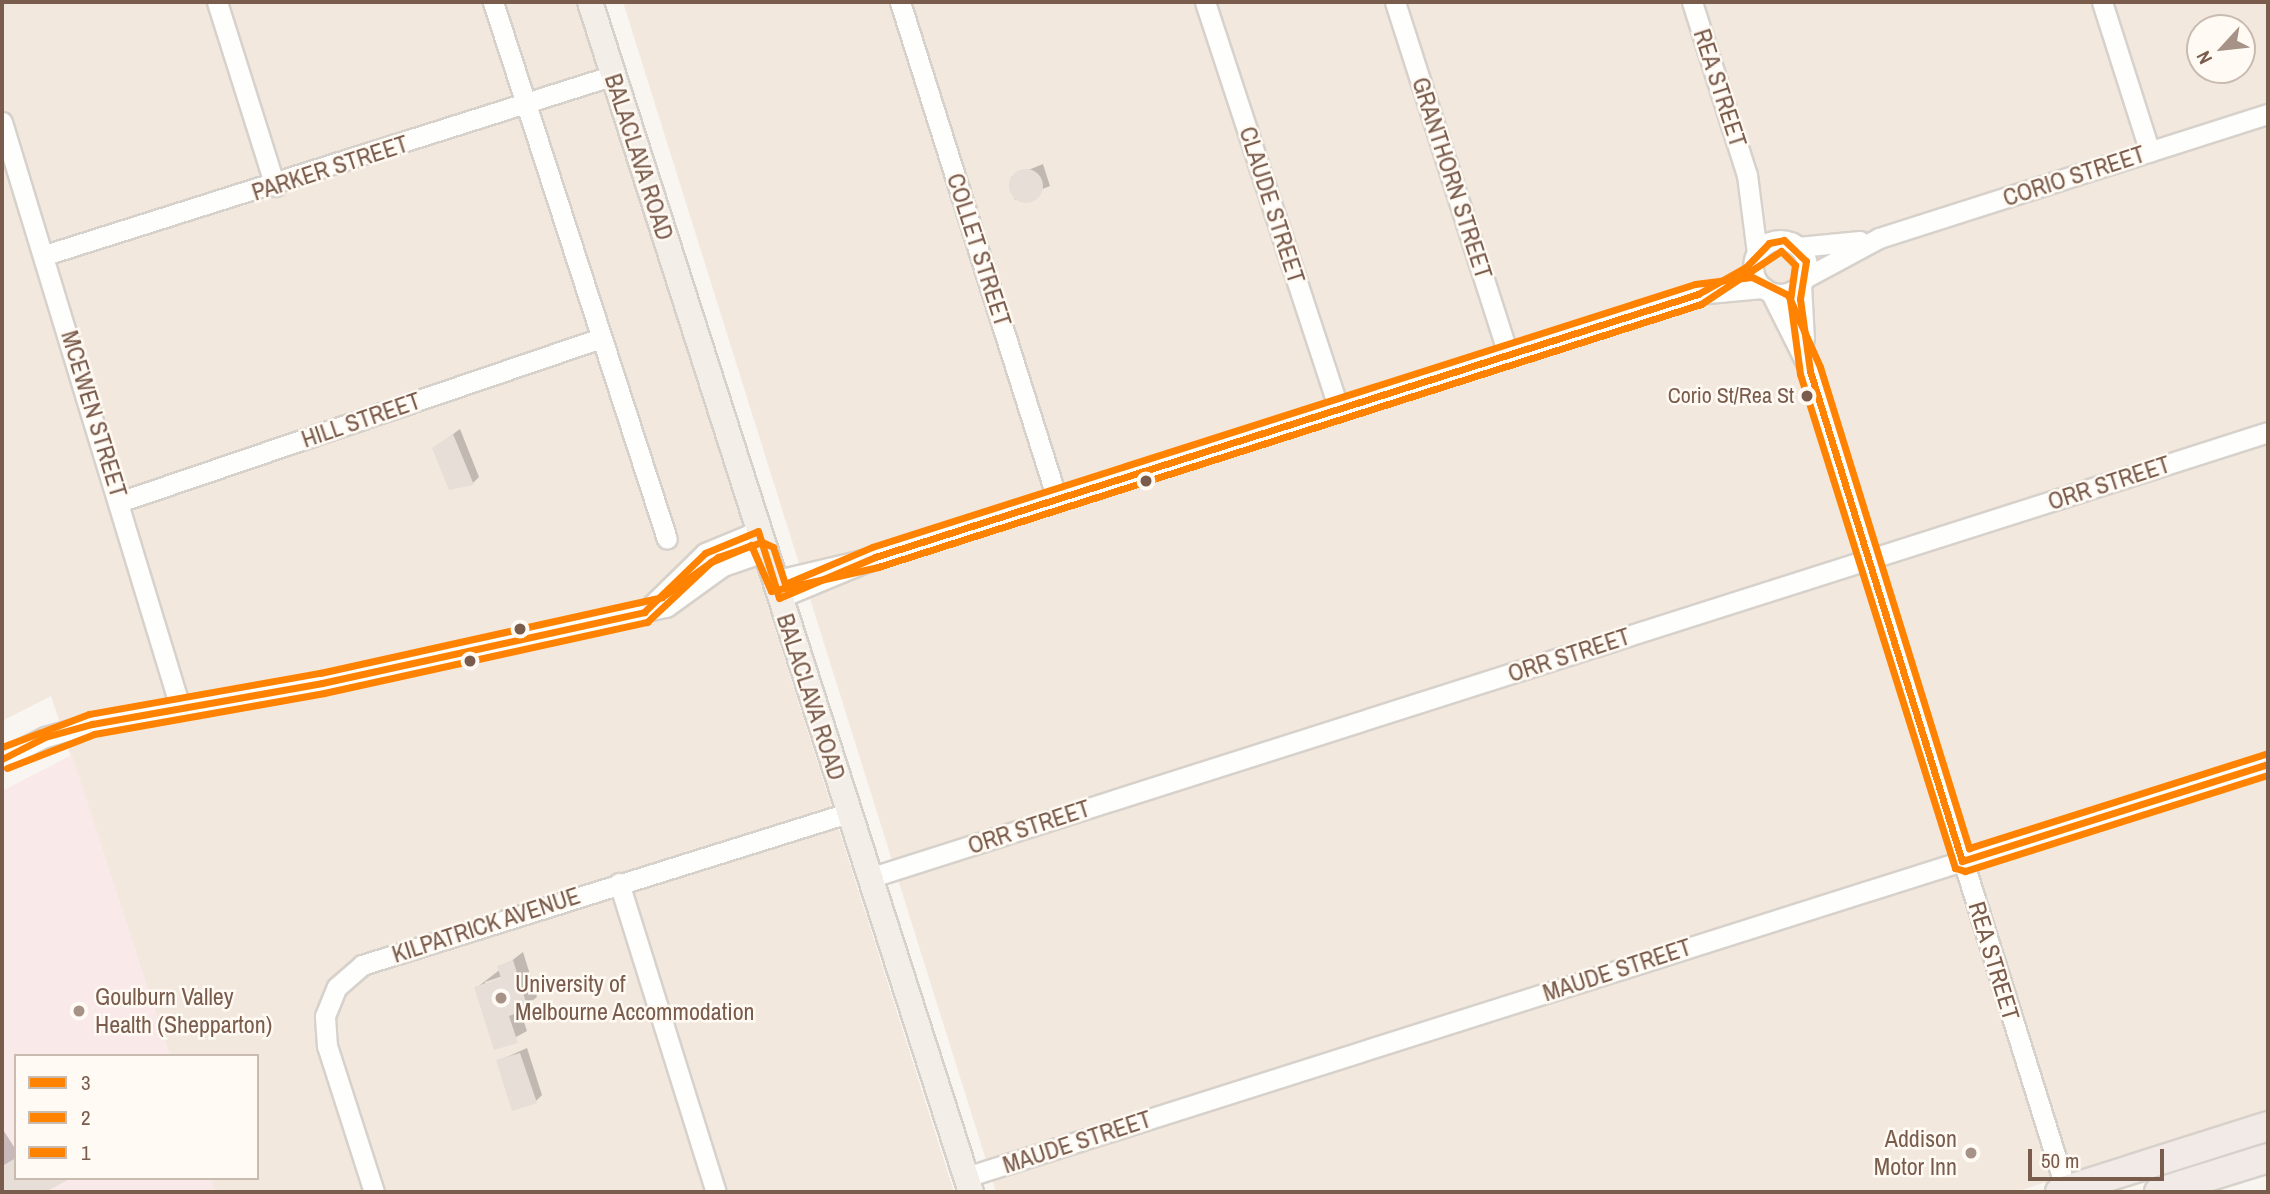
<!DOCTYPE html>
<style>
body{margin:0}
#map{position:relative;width:2270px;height:1194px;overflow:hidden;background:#f9f5f0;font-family:"Archivo Narrow",sans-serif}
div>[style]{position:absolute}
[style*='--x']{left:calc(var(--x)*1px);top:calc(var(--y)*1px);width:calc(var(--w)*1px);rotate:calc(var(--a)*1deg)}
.residential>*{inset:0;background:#f2e8de}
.medical>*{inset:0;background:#fae9e9}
.shadow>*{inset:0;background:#0003}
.building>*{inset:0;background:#e6ded7}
.round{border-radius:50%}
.roads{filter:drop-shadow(2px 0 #d7d1cb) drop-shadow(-2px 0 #d7d1cb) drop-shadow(0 2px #d7d1cb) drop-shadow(0 -2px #d7d1cb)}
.minor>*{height:19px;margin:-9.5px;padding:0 9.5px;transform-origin:9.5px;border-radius:9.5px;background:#fefefd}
.minor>.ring{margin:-9.5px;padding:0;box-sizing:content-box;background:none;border:19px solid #fefefd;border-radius:50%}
.major>*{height:24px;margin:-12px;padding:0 12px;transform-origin:12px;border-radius:12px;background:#f3eee8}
.highway>*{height:28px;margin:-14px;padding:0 14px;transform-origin:14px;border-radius:14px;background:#f2eae7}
.bus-1>*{height:7px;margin:-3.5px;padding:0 3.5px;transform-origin:3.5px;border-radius:3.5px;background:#ff8200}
.bus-2>*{height:7px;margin:-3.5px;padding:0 3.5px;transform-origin:3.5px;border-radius:3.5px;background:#ff8200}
.bus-3>*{height:7px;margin:-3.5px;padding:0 3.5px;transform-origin:3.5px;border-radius:3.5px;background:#ff8200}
.dots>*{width:19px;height:19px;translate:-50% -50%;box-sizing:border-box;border:4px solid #fffaf3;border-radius:50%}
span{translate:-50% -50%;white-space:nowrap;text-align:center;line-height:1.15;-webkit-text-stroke:5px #fffaf3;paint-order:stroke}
.bus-label{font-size:22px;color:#7a5c4d}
.right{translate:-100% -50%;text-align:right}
.street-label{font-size:24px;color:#7a5c4d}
.poi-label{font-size:24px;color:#7a5c4d}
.left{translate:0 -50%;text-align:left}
.frame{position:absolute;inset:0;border:4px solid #7a5c4d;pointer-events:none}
.legend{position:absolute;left:14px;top:1054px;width:245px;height:126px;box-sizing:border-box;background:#fffaf3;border:2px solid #cabbb1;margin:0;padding:9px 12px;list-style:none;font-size:21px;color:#7a5c4d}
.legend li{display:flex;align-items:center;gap:14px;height:35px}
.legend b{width:35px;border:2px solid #cabbb1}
.north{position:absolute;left:2186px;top:14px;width:70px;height:70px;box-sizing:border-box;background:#fffaf3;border:2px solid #cabbb1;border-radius:50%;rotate:243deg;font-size:19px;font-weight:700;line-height:28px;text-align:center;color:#7a5c4d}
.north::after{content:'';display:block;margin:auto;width:24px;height:32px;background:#a69286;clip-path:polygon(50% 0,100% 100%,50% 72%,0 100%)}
.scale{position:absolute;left:2028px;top:1149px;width:136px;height:32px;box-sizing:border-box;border:4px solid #7a5c4d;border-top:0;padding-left:9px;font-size:21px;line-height:24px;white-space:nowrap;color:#7a5c4d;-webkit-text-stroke:5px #fffaf3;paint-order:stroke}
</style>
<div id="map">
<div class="residential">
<i style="clip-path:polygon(2px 2px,576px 2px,954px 1192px,215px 1192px,210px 1178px,257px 1178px,257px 1056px,170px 1056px,51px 696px,2px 721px)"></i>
<i style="clip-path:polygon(evenodd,623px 2px,2268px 2px,2268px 1109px,2016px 1192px,996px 1192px,623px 2px,2200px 28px,2242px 28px,2242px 70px,2200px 70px,2200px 28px)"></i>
</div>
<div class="medical">
<i style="clip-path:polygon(72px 755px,170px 1056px,16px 1056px,16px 1178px,210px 1178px,215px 1192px,2px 1192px,2px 791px)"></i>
</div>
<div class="shadow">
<i style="clip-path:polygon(1043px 164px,1050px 186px,1015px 200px,1011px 177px)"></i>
<i style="clip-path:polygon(460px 429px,479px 477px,473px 483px,434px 448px)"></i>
<i style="clip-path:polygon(evenodd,523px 952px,537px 997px,520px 1010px,527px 1031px,496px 1048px,476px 988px,523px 952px,509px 974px,510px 977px,485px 985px,485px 982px,509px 974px)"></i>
<i style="clip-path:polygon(527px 1048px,542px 1095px,536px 1101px,498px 1061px)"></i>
<i style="clip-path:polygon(2px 1128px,16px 1150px,16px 1178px,68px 1178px,37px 1192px,2px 1192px)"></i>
</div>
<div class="building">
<i class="round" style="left:1009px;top:169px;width:34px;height:34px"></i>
<i style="clip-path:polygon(453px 434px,474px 485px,449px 490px,432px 448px)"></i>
<i style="clip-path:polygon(513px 960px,528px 1009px,509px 1016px,518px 1043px,494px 1050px,474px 987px,501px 978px,497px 966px)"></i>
<i style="clip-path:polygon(520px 1053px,537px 1103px,512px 1111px,496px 1060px)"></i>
<i style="clip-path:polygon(16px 1158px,16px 1178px,72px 1178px,45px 1192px,2px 1192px,2px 1166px)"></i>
</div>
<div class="roads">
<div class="minor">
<i style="--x:217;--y:2;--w:193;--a:72.5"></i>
<i style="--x:493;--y:2;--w:564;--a:72.05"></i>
<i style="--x:900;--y:2;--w:521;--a:72.47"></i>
<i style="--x:1205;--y:2;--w:428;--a:71.8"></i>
<i style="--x:1395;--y:2;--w:371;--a:72.2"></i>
<i style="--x:1692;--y:2;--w:182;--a:72.4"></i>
<i style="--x:1747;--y:175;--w:79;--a:82.7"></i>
<i style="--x:2102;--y:2;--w:157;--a:72.3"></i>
<i style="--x:2;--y:122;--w:611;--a:73.08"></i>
<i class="ring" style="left:1753px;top:240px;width:35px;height:35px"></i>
<i style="--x:1798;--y:247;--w:62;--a:-5.5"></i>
<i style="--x:45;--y:255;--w:597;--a:-17.55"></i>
<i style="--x:1805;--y:278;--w:84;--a:-28.4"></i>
<i style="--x:1879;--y:238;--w:408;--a:-17.7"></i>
<i style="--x:1801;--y:284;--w:55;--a:86.9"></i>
<i style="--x:1771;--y:293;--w:87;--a:63.4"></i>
<i style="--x:1810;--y:371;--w:858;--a:72.64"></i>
<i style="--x:122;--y:501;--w:506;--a:-18.79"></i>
<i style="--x:773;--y:581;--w:105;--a:-13.2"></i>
<i style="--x:875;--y:557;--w:864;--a:-17.72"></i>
<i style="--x:1698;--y:294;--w:66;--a:-5.2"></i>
<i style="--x:779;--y:598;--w:96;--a:-22.6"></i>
<i style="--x:653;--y:604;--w:73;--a:-44.4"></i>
<i style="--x:705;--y:553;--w:57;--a:-22.5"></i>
<i style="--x:2;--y:759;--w:48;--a:-27.1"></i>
<i style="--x:45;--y:737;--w:49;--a:-15.5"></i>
<i style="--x:92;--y:724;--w:234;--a:-10.1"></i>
<i style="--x:322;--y:683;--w:352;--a:-12.5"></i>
<i style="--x:666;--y:607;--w:70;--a:-35.7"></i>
<i style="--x:723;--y:566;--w:43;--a:-18.9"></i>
<i style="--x:869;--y:878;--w:1468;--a:-17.68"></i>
<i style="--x:619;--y:883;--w:324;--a:72.6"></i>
<i style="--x:966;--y:1177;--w:1366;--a:-17.6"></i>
<i style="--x:374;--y:1192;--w:153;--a:-107.8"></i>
<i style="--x:327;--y:1046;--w:30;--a:-94"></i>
<i style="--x:325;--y:1016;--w:31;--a:-68"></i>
<i style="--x:337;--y:987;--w:33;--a:-41"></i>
<i style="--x:362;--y:965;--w:509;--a:-17.37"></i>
</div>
<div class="major">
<i style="--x:590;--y:2;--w:1250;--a:72.25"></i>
</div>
<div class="highway">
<i style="--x:2060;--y:1192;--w:218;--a:-17.6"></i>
<i style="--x:2159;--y:1192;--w:114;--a:-17.3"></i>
</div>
</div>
<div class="bus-1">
<i style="--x:2;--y:759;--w:48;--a:-27.1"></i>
<i style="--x:45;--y:737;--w:49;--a:-15.5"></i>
<i style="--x:92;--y:724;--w:234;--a:-10.1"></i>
<i style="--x:322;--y:683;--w:330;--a:-12.4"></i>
<i style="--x:644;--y:612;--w:85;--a:-44"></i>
<i style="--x:705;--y:553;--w:57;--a:-22.5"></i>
<i style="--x:758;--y:531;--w:70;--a:72.6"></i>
<i style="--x:779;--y:598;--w:104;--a:-23.1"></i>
<i style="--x:875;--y:557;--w:864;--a:-17.72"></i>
<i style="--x:1698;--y:294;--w:55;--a:-29.4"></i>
<i style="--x:1746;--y:267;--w:33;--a:-46"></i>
<i style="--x:1769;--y:243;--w:15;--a:-11"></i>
<i style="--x:1784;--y:240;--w:30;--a:44"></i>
<i style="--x:1806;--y:261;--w:38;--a:99"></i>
<i style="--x:1800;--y:299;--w:73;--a:82.1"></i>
<i style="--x:1810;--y:371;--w:513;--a:72.77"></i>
<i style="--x:1962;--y:861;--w:321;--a:-17.6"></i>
</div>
<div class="bus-2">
<i style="--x:7;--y:768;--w:93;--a:-21.3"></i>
<i style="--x:94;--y:734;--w:234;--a:-10.1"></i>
<i style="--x:324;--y:693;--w:331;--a:-12.4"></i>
<i style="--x:647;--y:622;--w:88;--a:-43.2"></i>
<i style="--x:711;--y:562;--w:43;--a:-23"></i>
<i style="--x:751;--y:545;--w:50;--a:66.5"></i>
<i style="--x:771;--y:591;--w:110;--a:-12.6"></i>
<i style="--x:878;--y:567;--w:864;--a:-17.72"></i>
<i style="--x:1701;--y:304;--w:96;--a:-33.5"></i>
<i style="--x:1781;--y:251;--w:20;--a:45"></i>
<i style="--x:1795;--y:265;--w:34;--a:98"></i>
<i style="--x:1790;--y:299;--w:76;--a:82.4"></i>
<i style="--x:1800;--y:374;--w:518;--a:72.58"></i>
<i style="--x:1955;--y:868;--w:10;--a:17"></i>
<i style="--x:1965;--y:871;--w:318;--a:-17.6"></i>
</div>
<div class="bus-3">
<i style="--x:2;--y:747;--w:93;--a:-20.8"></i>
<i style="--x:89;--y:714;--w:235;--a:-10.1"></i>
<i style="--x:320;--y:673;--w:350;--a:-12.5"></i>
<i style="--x:662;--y:597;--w:69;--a:-35.5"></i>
<i style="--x:718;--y:557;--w:46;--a:-18.8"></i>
<i style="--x:762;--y:542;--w:12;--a:24"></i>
<i style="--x:773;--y:547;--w:39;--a:72"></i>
<i style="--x:785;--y:584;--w:95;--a:-23"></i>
<i style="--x:872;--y:547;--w:864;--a:-17.72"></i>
<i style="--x:1695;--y:284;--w:57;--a:-7"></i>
<i style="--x:1752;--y:277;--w:40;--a:26.6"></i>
<i style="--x:1788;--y:295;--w:79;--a:66"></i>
<i style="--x:1820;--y:367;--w:504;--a:72.79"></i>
<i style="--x:1969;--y:848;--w:311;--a:-17.6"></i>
</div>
<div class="dots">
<i style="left:1807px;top:396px;background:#7a5c4d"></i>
<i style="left:1146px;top:481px;background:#7a5c4d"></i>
<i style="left:520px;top:629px;background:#7a5c4d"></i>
<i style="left:470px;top:661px;background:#7a5c4d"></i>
<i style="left:501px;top:998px;background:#a69286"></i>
<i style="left:79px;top:1011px;background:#a69286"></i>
<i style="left:1971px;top:1153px;background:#a69286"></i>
</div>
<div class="bus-label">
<span class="right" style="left:1794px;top:396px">Corio St/Rea St</span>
</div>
<div class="street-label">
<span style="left:1720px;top:88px;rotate:72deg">REA STREET</span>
<span style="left:639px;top:157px;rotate:72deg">BALACLAVA ROAD</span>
<span style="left:330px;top:168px;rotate:-18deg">PARKER STREET</span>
<span style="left:2074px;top:176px;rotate:-18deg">CORIO STREET</span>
<span style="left:1452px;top:178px;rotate:72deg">GRANTHORN STREET</span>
<span style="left:1272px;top:205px;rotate:72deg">CLAUDE STREET</span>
<span style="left:979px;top:250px;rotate:72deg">COLLET STREET</span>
<span style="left:94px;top:414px;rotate:73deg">MCEWEN STREET</span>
<span style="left:361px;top:420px;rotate:-19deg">HILL STREET</span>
<span style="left:2109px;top:483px;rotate:-18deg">ORR STREET</span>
<span style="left:1569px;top:655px;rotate:-18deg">ORR STREET</span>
<span style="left:811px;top:697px;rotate:72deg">BALACLAVA ROAD</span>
<span style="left:1029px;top:827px;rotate:-18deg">ORR STREET</span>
<span style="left:486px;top:925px;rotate:-18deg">KILPATRICK AVENUE</span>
<span style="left:1994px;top:961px;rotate:73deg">REA STREET</span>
<span style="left:1617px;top:970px;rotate:-18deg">MAUDE STREET</span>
<span style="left:1077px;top:1142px;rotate:-18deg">MAUDE STREET</span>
</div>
<div class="poi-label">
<span class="left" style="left:515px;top:998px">University of<br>Melbourne Accommodation</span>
<span class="left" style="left:95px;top:1011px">Goulburn Valley<br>Health (Shepparton)</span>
<span class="right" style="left:1957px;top:1153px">Addison<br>Motor Inn</span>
</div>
<div class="frame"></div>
<ul class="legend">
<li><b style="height:9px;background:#ff8200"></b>3</li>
<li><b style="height:9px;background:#ff8200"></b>2</li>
<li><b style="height:9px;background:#ff8200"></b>1</li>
</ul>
<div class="north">N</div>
<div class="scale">50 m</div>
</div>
